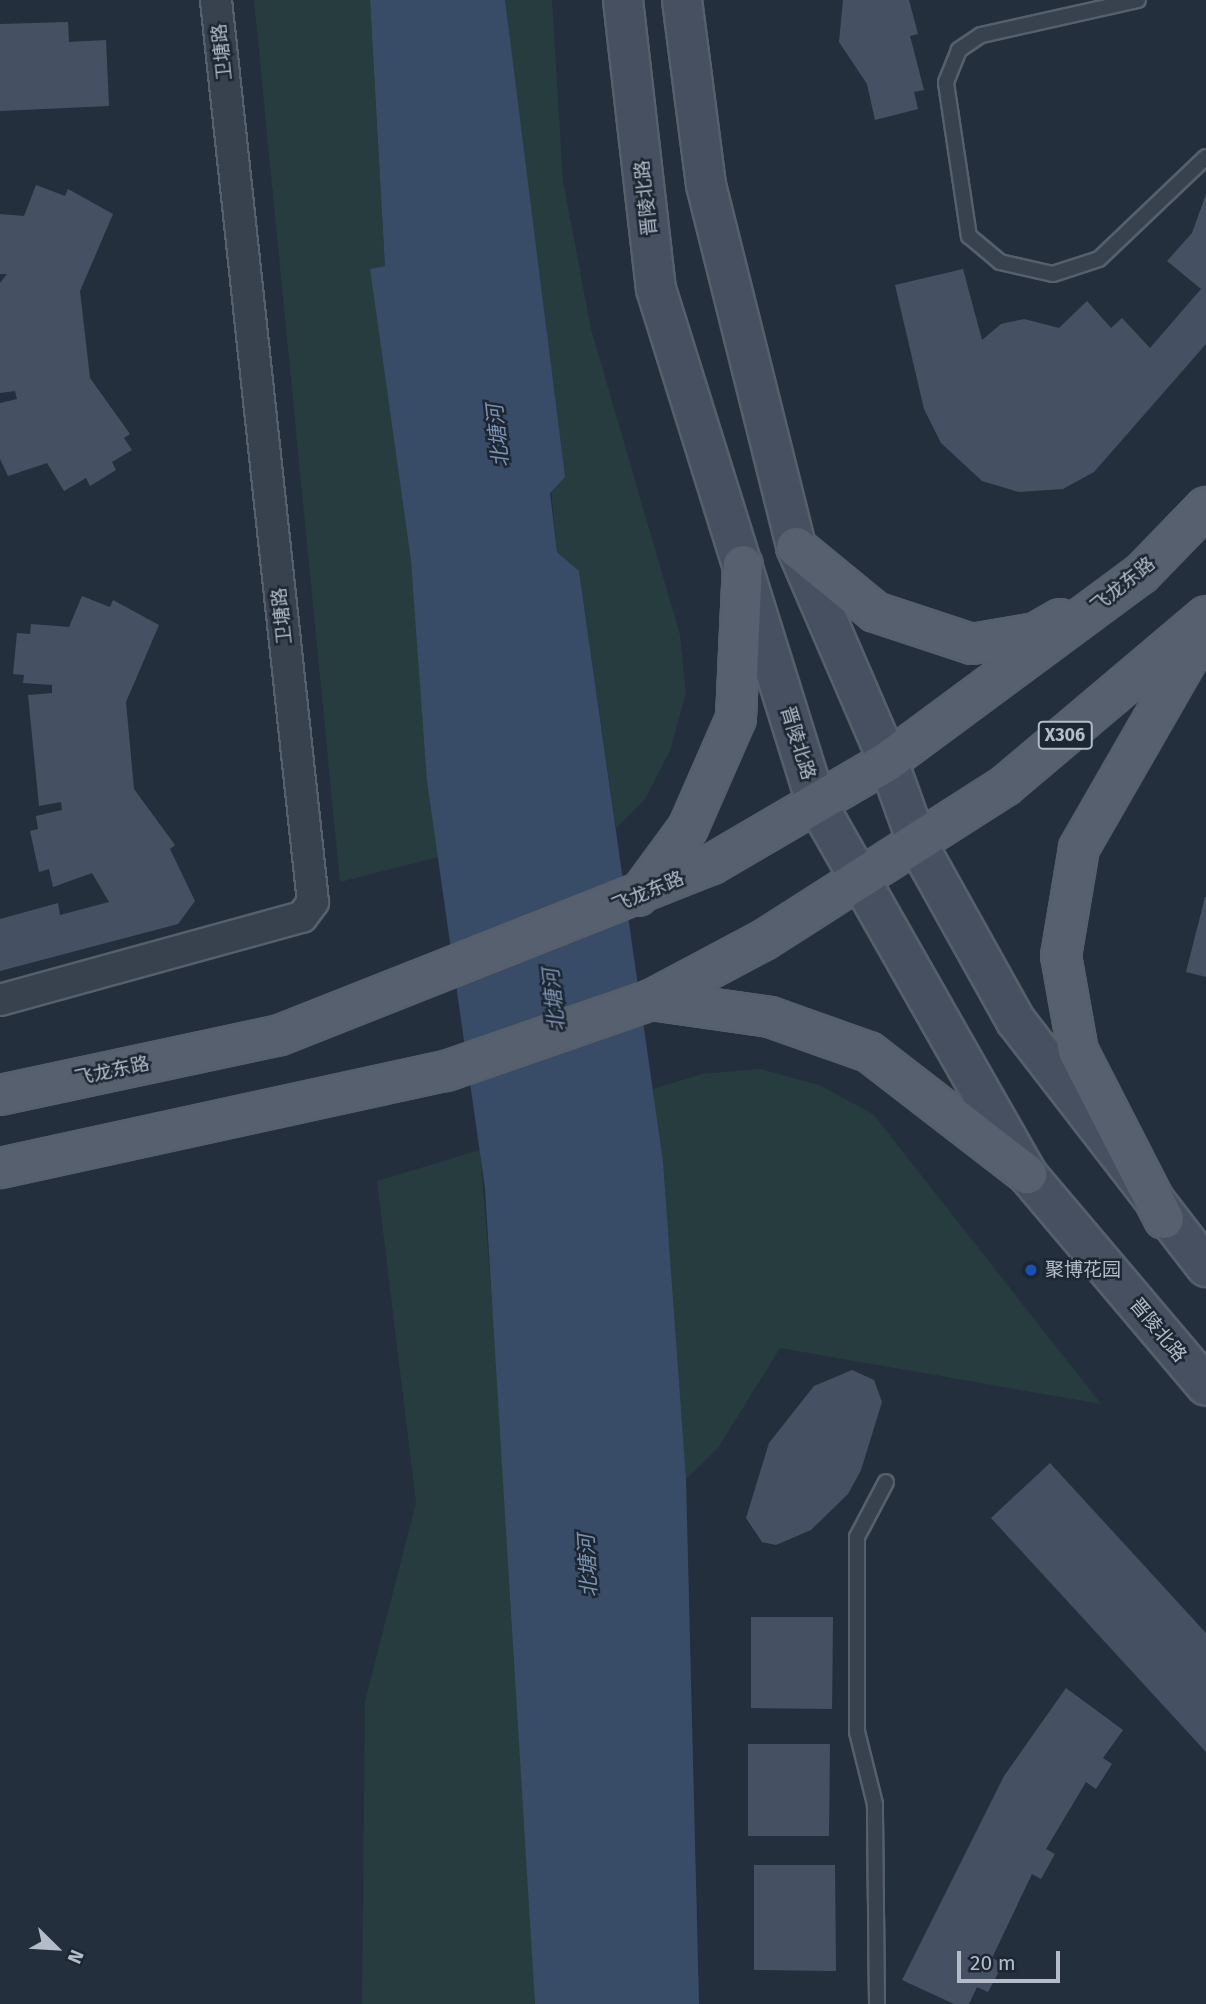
<!DOCTYPE html>
<meta charset="utf-8">
<style>
body{margin:0}
#map{position:relative;width:1206px;height:2004px;overflow:hidden;background:#242f3e;font-family:"Fira Sans","Noto Sans SC",sans-serif}
div>[style]{position:absolute}
[style*='--x']{left:calc(var(--x)*1px);top:calc(var(--y)*1px);width:calc(var(--w)*1px);rotate:calc(var(--a)*1deg)}
.green>*{inset:0;background:#263c3f}
.water>*{inset:0;background:#394c67}
.building>*{inset:0;background:#455162}
.roads{filter:drop-shadow(2px 0 #565f6c) drop-shadow(-2px 0 #565f6c) drop-shadow(0 2px #565f6c) drop-shadow(0 -2px #565f6c)}
.service>*{height:14px;margin:-7px;padding:0 7px;transform-origin:7px;border-radius:7px;background:#38414e}
.minor>*{height:30px;margin:-15px;padding:0 15px;transform-origin:15px;border-radius:15px;background:#38414e}
.secondary>*{height:38px;margin:-19px;padding:0 19px;transform-origin:19px;border-radius:19px;background:#465061}
.primary>*{height:38px;margin:-19px;padding:0 19px;transform-origin:19px;border-radius:19px;background:#56606e}
.dots>*{width:19px;height:19px;translate:-50% -50%;box-sizing:border-box;border:4px solid #1d2633;border-radius:50%}
span{translate:-50% -50%;white-space:nowrap;text-align:center;line-height:1.15;-webkit-text-stroke:5px #1d2633;paint-order:stroke}
.shield-label span{padding:2px 5px;background:#1d2633;border:2px solid;border-radius:5px;-webkit-text-stroke-width:0}
.shield-label{font-size:18px;color:#b4bcc9;font-weight:700}
.street-label{font-size:19px;color:#b4bcc9}
.poi-label{font-size:19px;color:#b4bcc9}
.left{translate:0 -50%;text-align:left}
.water-label{font-size:21px;color:#7c92b1;font-style:italic}
.north{position:absolute;left:21px;top:1913px;width:70px;height:70px;-webkit-text-stroke:5px #1d2633;paint-order:stroke;rotate:114deg;font-size:19px;font-weight:700;line-height:28px;text-align:center;color:#b4bcc9}
.north::after{content:'';display:block;margin:auto;width:24px;height:32px;background:#b4bcc9;clip-path:polygon(50% 0,100% 100%,50% 72%,0 100%)}
.scale{position:absolute;left:957px;top:1951px;width:103px;height:32px;box-sizing:border-box;border:4px solid #b4bcc9;border-top:0;padding-left:9px;font-size:21px;line-height:24px;white-space:nowrap;color:#b4bcc9;-webkit-text-stroke:5px #1d2633;paint-order:stroke}
</style>
<div id="map">
<div class="green">
<i style="clip-path:polygon(254px 0,370px 0,385px 266px,370px 269px,411px 561px,438px 857px,340px 882px)"></i>
<i style="clip-path:polygon(505px 0,552px 0,563px 181px,591px 329px,680px 635px,686px 693px,670px 751px,645px 799px,616px 828px,579px 571px,557px 552px)"></i>
<i style="clip-path:polygon(760px 1069px,819px 1085px,873px 1114px,1101px 1404px,780px 1348px,718px 1448px,686px 1479px,653px 1089px,702px 1074px)"></i>
<i style="clip-path:polygon(480px 1150px,509px 1515px,535px 2004px,362px 2004px,365px 1701px,416px 1503px,377px 1181px)"></i>
</div>
<div class="water">
<i style="clip-path:polygon(370px 0,505px 0,565px 477px,550px 493px,557px 552px,579px 571px,663px 1162px,686px 1479px,699px 2004px,535px 2004px,485px 1188px,427px 781px,411px 561px,370px 269px,385px 266px)"></i>
</div>
<div class="building">
<i style="clip-path:polygon(843px 0,909px 0,918px 34px,910px 36px,924px 90px,914px 92px,918px 109px,875px 120px,867px 84px,839px 42px)"></i>
<i style="clip-path:polygon(68px 22px,69px 42px,106px 40px,109px 106px,0 111px,0 24px)"></i>
<i style="clip-path:polygon(36px 185px,65px 196px,68px 189px,113px 214px,80px 291px,90px 378px,130px 434px,124px 438px,132px 450px,112px 462px,116px 470px,90px 486px,86px 478px,64px 491px,47px 463px,8px 476px,0 459px,0 403px,17px 399px,15px 391px,0 393px,0 283px,7px 274px,0 274px,0 214px,24px 216px)"></i>
<i style="clip-path:polygon(1206px 194px,1206px 344px,1094px 472px,1063px 489px,1019px 492px,982px 481px,941px 443px,924px 409px,895px 285px,963px 269px,982px 340px,1001px 324px,1024px 319px,1059px 328px,1087px 301px,1111px 328px,1122px 318px,1150px 348px,1201px 289px,1167px 261px,1192px 233px)"></i>
<i style="clip-path:polygon(82px 596px,110px 607px,113px 600px,159px 625px,126px 702px,134px 789px,175px 845px,170px 849px,195px 901px,178px 924px,0 971px,0 919px,58px 903px,60px 915px,109px 902px,92px 873px,53px 887px,49px 869px,39px 872px,30px 831px,38px 829px,36px 816px,62px 810px,61px 802px,39px 806px,28px 695px,52px 693px,52px 685px,23px 683px,24px 675px,13px 674px,17px 633px,30px 634px,31px 624px,69px 627px)"></i>
<i style="clip-path:polygon(1205px 897px,1206px 897px,1206px 977px,1186px 972px)"></i>
<i style="clip-path:polygon(852px 1370px,874px 1380px,882px 1402px,861px 1470px,848px 1494px,811px 1530px,776px 1545px,762px 1542px,746px 1518px,769px 1443px,814px 1386px)"></i>
<i style="clip-path:polygon(1050px 1463px,1206px 1633px,1206px 1752px,991px 1518px)"></i>
<i style="clip-path:polygon(751px 1617px,833px 1617px,832px 1709px,751px 1708px)"></i>
<i style="clip-path:polygon(1066px 1688px,1123px 1730px,1103px 1758px,1112px 1764px,1096px 1789px,1086px 1782px,1046px 1849px,1055px 1854px,1041px 1879px,1032px 1874px,992px 1958px,1003px 1964px,988px 1992px,977px 1987px,969px 2004px,954px 2004px,902px 1980px,1004px 1776px)"></i>
<i style="clip-path:polygon(748px 1744px,830px 1744px,829px 1836px,748px 1836px)"></i>
<i style="clip-path:polygon(754px 1865px,835px 1865px,836px 1971px,754px 1970px)"></i>
</div>
<div class="roads">
<div class="service">
<i style="--x:1138;--y:0;--w:161;--a:167.4"></i>
<i style="--x:981;--y:35;--w:27;--a:146"></i>
<i style="--x:959;--y:50;--w:35;--a:112"></i>
<i style="--x:946;--y:83;--w:155;--a:81.5"></i>
<i style="--x:969;--y:236;--w:40;--a:40"></i>
<i style="--x:1000;--y:262;--w:54;--a:12.8"></i>
<i style="--x:1053;--y:274;--w:48;--a:-18.1"></i>
<i style="--x:1099;--y:259;--w:148;--a:-43.6"></i>
<i style="--x:877;--y:2004;--w:200;--a:-90.6"></i>
<i style="--x:875;--y:1804;--w:74;--a:-104"></i>
<i style="--x:857;--y:1732;--w:195;--a:-90"></i>
<i style="--x:857;--y:1537;--w:62;--a:-62.2"></i>
</div>
<div class="minor">
<i style="--x:0;--y:1000;--w:313;--a:-15.4"></i>
<i style="--x:302;--y:917;--w:19;--a:-54"></i>
<i style="--x:313;--y:902;--w:907;--a:-96.14"></i>
</div>
<div class="secondary">
<i style="--x:623;--y:0;--w:291;--a:83.5"></i>
<i style="--x:656;--y:289;--w:537;--a:72.68"></i>
<i style="--x:816;--y:802;--w:428;--a:60.4"></i>
<i style="--x:1027;--y:1174;--w:277;--a:49.8"></i>
<i style="--x:682;--y:0;--w:187;--a:82.6"></i>
<i style="--x:706;--y:185;--w:373;--a:76"></i>
<i style="--x:796;--y:547;--w:233;--a:66.7"></i>
<i style="--x:888;--y:761;--w:89;--a:70.3"></i>
<i style="--x:918;--y:845;--w:201;--a:60.9"></i>
<i style="--x:1016;--y:1021;--w:311;--a:52.3"></i>
</div>
<div class="primary">
<i style="--x:796;--y:547;--w:102;--a:39.4"></i>
<i style="--x:875;--y:612;--w:102;--a:18.3"></i>
<i style="--x:972;--y:644;--w:65;--a:-9.8"></i>
<i style="--x:1036;--y:633;--w:28;--a:-30"></i>
<i style="--x:638;--y:896;--w:84;--a:-53.7"></i>
<i style="--x:688;--y:828;--w:120;--a:-66.4"></i>
<i style="--x:736;--y:718;--w:153;--a:-87.4"></i>
<i style="--x:651;--y:1000;--w:120;--a:8.1"></i>
<i style="--x:770;--y:1017;--w:105;--a:19.5"></i>
<i style="--x:869;--y:1052;--w:200;--a:37.7"></i>
<i style="--x:0;--y:1095;--w:286;--a:-12.1"></i>
<i style="--x:280;--y:1035;--w:465;--a:-21.6"></i>
<i style="--x:712;--y:864;--w:204;--a:-30.3"></i>
<i style="--x:888;--y:761;--w:315;--a:-36.5"></i>
<i style="--x:1141;--y:574;--w:93;--a:-45.9"></i>
<i style="--x:0;--y:1168;--w:456;--a:-12.3"></i>
<i style="--x:446;--y:1071;--w:217;--a:-19.1"></i>
<i style="--x:651;--y:1000;--w:128;--a:-28"></i>
<i style="--x:764;--y:940;--w:286;--a:-32.6"></i>
<i style="--x:1005;--y:786;--w:263;--a:-40.2"></i>
<i style="--x:1164;--y:1219;--w:189;--a:-117.1"></i>
<i style="--x:1078;--y:1051;--w:97;--a:-100.1"></i>
<i style="--x:1061;--y:956;--w:109;--a:-80.5"></i>
<i style="--x:1079;--y:848;--w:250;--a:-60.1"></i>
</div>
</div>
<div class="dots">
<i style="left:1031px;top:1270px;background:#1a4fb4"></i>
</div>
<div class="shield-label">
<span style="left:1065px;top:735px">X306</span>
</div>
<div class="street-label">
<span style="left:222px;top:52px;rotate:-96deg">卫塘路</span>
<span style="left:646px;top:198px;rotate:-96deg">晋陵北路</span>
<span style="left:1123px;top:585px;rotate:-39deg">飞龙东路</span>
<span style="left:282px;top:616px;rotate:-96deg">卫塘路</span>
<span style="left:798px;top:743px;rotate:73deg">晋陵北路</span>
<span style="left:648px;top:892px;rotate:-23deg">飞龙东路</span>
<span style="left:112px;top:1071px;rotate:-12deg">飞龙东路</span>
<span style="left:1158px;top:1330px;rotate:50deg">晋陵北路</span>
</div>
<div class="poi-label">
<span class="left" style="left:1045px;top:1270px">聚博花园</span>
</div>
<div class="water-label">
<span style="left:498px;top:436px;rotate:-96deg">北塘河</span>
<span style="left:554px;top:1000px;rotate:-96deg">北塘河</span>
<span style="left:588px;top:1566px;rotate:-93deg">北塘河</span>
</div>
<div class="north">N</div>
<div class="scale">20 m</div>
</div>
